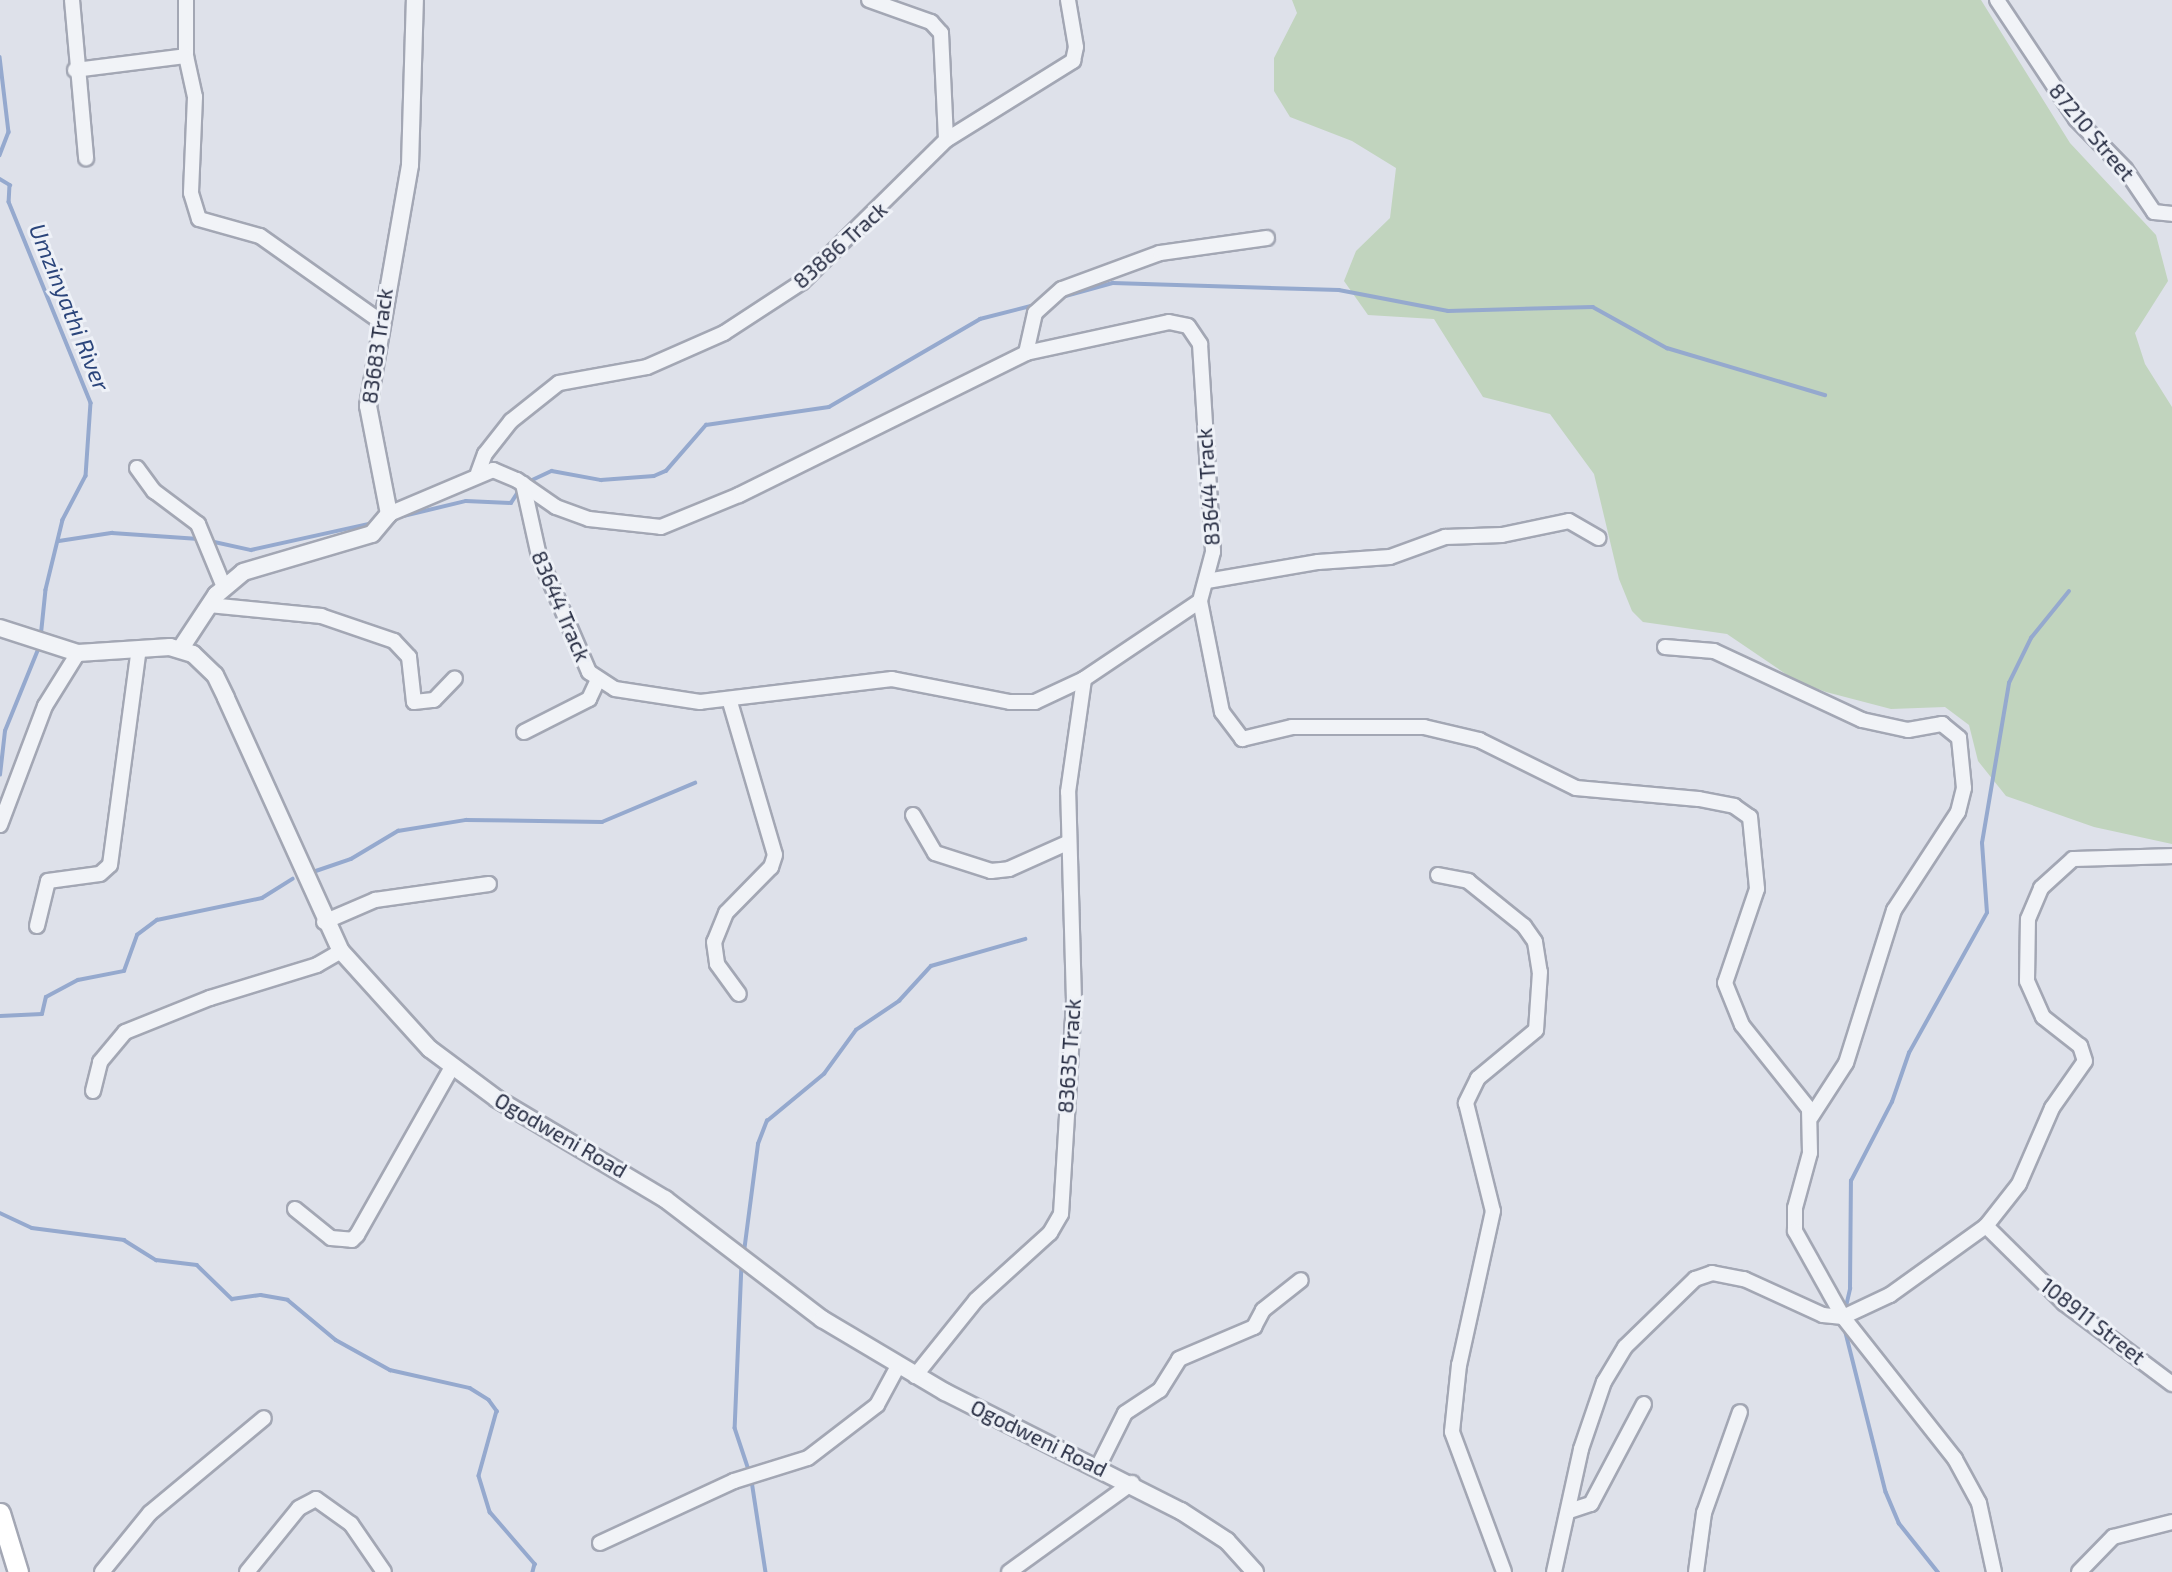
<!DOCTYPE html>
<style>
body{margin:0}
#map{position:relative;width:2172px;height:1572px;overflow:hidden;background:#dee1ea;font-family:"Exo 2",sans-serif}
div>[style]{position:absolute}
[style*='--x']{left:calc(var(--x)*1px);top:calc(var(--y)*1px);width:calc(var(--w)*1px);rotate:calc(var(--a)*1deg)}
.green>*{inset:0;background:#c1d4be}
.stream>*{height:3.5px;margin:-1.75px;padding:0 1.75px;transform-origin:1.75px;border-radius:1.75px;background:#95a9ce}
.roads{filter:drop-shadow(2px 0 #a3a7b4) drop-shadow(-2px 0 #a3a7b4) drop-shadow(0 2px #a3a7b4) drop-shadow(0 -2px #a3a7b4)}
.minor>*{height:14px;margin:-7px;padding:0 7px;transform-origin:7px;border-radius:7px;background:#f1f3f7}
.tertiary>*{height:16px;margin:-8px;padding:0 8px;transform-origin:8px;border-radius:8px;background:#f1f3f7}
.secondary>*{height:19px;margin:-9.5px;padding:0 9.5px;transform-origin:9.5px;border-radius:9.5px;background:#fff}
span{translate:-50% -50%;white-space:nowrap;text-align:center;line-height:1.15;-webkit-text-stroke:6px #eef1f7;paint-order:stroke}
.street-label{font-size:21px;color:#262c42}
.water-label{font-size:23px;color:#2b457b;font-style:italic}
</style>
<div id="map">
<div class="green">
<i style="clip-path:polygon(1292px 0,1981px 0,2070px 143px,2156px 235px,2168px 281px,2135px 333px,2145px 364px,2172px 407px,2172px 844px,2094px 827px,2006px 796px,1978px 761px,1969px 725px,1945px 707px,1891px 709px,1826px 692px,1796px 681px,1727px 634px,1643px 622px,1632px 611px,1619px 579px,1594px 474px,1550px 414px,1483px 397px,1434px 319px,1368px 315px,1344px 281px,1356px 251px,1390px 218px,1396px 168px,1352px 141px,1290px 117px,1274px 91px,1274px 58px,1297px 13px)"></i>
</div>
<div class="stream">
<i style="--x:0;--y:57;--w:76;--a:83.2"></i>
<i style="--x:9;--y:132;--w:25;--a:111"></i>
<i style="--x:0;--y:179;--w:12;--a:31"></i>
<i style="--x:10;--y:185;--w:17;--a:93"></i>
<i style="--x:9;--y:202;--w:217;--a:67.8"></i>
<i style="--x:91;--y:403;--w:73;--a:93.9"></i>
<i style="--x:86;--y:476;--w:50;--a:117.6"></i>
<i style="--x:63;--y:520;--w:72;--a:103.7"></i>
<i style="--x:46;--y:590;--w:48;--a:95.9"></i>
<i style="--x:1062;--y:297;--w:53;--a:-15.4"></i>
<i style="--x:1113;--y:283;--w:226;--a:1.8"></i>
<i style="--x:1339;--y:290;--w:111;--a:10.9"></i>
<i style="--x:1448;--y:311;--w:145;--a:-1.6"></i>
<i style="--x:1593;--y:307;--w:85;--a:29"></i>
<i style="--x:1667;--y:348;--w:165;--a:16.6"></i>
<i style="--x:528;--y:482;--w:26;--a:-25"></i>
<i style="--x:552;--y:471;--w:50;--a:10.4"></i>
<i style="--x:601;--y:480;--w:53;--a:-4.3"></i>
<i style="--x:654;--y:476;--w:13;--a:-23"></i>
<i style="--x:666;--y:471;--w:61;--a:-49"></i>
<i style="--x:706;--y:425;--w:124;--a:-8.3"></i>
<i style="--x:829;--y:407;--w:175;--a:-30.2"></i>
<i style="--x:980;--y:319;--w:57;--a:-14.3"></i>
<i style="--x:391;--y:519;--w:77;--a:-13.5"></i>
<i style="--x:466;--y:501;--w:45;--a:2.5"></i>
<i style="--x:511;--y:503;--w:17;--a:-57"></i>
<i style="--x:59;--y:541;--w:54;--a:-8.6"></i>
<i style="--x:112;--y:533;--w:87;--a:3.9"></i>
<i style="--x:210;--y:541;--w:42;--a:12.4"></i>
<i style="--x:251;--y:550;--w:125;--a:-12.5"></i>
<i style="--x:0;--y:775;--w:44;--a:-83.5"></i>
<i style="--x:5;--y:731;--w:93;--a:-67.9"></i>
<i style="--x:313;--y:872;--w:40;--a:-18.9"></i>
<i style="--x:351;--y:859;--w:55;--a:-30.8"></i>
<i style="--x:398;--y:831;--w:69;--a:-9.2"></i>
<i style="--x:466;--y:820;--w:136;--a:0.8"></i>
<i style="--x:602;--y:822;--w:101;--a:-22.8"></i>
<i style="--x:0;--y:1016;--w:42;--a:-2.7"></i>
<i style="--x:42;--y:1014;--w:17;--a:-77"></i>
<i style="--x:46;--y:997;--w:36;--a:-28"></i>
<i style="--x:78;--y:980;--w:47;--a:-11.1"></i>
<i style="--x:124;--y:971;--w:38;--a:-70"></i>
<i style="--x:137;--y:935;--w:25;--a:-37"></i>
<i style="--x:157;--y:920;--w:107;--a:-11.8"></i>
<i style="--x:262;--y:898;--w:36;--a:-32"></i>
<i style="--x:0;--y:1213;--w:35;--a:25"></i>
<i style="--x:32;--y:1228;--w:93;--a:7.4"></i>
<i style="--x:124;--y:1240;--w:38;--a:32"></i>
<i style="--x:156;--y:1260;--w:41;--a:7"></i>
<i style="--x:197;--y:1265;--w:49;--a:44.2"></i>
<i style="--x:232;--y:1299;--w:29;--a:-8"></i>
<i style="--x:261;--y:1295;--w:27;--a:10"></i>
<i style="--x:288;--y:1300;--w:62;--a:39.8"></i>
<i style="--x:336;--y:1340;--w:62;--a:29.1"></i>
<i style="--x:390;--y:1370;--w:82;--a:12.7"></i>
<i style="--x:470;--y:1388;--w:22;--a:32"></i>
<i style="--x:489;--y:1400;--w:14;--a:54"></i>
<i style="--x:497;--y:1411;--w:67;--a:105.5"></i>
<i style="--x:479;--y:1476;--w:38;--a:73"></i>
<i style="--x:490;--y:1512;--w:69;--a:49.1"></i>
<i style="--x:535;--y:1564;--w:8;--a:104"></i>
<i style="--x:744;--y:1252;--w:109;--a:-82.6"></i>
<i style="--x:758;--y:1144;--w:25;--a:-69"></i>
<i style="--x:767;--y:1121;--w:74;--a:-39.5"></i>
<i style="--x:824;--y:1074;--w:54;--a:-54"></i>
<i style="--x:856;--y:1030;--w:52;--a:-34"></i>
<i style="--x:899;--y:1001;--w:47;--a:-47.6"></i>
<i style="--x:931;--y:966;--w:98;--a:-16"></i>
<i style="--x:742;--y:1264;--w:164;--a:92.4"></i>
<i style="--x:735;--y:1428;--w:47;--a:71.6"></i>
<i style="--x:1845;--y:1311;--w:23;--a:-77"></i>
<i style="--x:1850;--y:1289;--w:108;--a:-89.5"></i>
<i style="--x:1851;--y:1181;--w:89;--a:-62.6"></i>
<i style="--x:1892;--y:1102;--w:52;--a:-70.9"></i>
<i style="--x:1909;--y:1053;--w:160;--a:-60.9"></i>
<i style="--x:1987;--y:913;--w:70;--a:-94.1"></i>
<i style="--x:1982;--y:843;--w:162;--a:-80.4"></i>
<i style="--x:2009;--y:683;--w:50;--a:-63.9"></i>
<i style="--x:2031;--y:638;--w:60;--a:-51"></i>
<i style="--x:1845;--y:1329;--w:168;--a:75.9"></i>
<i style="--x:1886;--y:1492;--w:34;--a:67"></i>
<i style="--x:1899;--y:1523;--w:63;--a:51.5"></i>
<i style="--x:752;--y:1481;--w:92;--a:81.3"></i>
</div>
<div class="roads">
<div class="minor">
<i style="--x:72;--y:0;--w:159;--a:84.9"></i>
<i style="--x:186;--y:0;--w:56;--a:90"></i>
<i style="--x:186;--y:56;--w:42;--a:77.6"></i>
<i style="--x:195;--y:97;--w:96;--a:92.4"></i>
<i style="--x:191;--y:193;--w:27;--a:73"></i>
<i style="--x:199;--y:219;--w:63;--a:15.6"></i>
<i style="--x:260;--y:236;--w:147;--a:35.3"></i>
<i style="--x:869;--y:0;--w:66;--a:19.5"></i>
<i style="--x:931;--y:22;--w:15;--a:48"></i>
<i style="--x:941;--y:33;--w:107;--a:87.3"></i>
<i style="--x:1997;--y:0;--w:143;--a:56.4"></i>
<i style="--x:2076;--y:119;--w:70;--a:45.6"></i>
<i style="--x:2125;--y:169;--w:52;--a:56"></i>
<i style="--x:2154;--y:212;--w:18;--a:6"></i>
<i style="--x:75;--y:70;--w:112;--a:-7.2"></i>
<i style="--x:1026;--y:353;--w:41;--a:-77.3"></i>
<i style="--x:1035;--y:313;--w:36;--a:-42"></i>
<i style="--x:1062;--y:289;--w:104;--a:-20.2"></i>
<i style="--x:1160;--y:253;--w:108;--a:-8"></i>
<i style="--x:137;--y:468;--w:29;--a:54"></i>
<i style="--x:154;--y:491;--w:55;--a:36.9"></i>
<i style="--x:198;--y:524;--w:68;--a:67.6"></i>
<i style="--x:478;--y:473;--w:20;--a:-70"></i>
<i style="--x:485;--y:454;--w:42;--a:-51.8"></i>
<i style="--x:511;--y:421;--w:61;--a:-38.4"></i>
<i style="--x:559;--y:383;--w:89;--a:-10.3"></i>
<i style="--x:647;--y:367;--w:84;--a:-23.8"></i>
<i style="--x:724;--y:333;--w:93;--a:-33.2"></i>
<i style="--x:802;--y:282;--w:202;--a:-44.6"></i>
<i style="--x:946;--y:140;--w:150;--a:-31.9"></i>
<i style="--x:1073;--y:61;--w:14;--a:-78"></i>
<i style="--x:1076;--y:47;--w:48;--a:-99.7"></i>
<i style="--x:389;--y:514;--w:113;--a:-22.9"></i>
<i style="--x:493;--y:470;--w:26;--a:23"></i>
<i style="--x:517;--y:480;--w:47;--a:34.7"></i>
<i style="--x:556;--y:507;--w:35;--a:20"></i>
<i style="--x:589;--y:519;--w:72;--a:6.3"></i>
<i style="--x:661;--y:527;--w:84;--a:-22.3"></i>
<i style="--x:739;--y:495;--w:320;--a:-26.3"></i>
<i style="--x:1026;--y:353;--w:146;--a:-12.2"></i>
<i style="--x:1169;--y:322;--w:19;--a:12"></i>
<i style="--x:1188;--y:326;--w:22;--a:56"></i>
<i style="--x:1200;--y:344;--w:208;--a:86.4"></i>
<i style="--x:1213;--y:552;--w:51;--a:104.9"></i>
<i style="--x:1200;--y:601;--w:140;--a:146.1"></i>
<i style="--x:1084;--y:679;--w:54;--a:154.9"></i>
<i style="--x:1035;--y:702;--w:25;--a:180"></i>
<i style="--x:1010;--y:702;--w:120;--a:-169"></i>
<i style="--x:892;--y:679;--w:193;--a:173.2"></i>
<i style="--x:700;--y:702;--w:86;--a:-171.3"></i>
<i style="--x:615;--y:689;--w:31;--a:-147"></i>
<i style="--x:589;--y:672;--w:126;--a:-113.3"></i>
<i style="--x:539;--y:556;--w:74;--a:-102.5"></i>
<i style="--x:1207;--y:581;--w:113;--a:-9.7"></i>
<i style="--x:1318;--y:562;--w:72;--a:-4"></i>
<i style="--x:1390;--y:557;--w:59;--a:-20"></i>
<i style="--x:1445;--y:537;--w:57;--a:-2"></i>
<i style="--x:1502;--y:535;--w:68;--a:-11.8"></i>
<i style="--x:1569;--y:521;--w:34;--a:30"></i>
<i style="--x:1200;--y:601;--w:113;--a:78.8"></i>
<i style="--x:1222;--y:712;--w:34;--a:53"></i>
<i style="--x:1242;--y:739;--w:51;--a:-13.5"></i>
<i style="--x:1292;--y:727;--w:132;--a:0"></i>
<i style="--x:1424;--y:727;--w:57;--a:13.3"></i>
<i style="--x:1479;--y:740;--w:108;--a:26.3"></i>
<i style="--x:1576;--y:788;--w:123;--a:5.1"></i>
<i style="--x:1699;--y:799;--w:36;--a:11"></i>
<i style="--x:1734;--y:806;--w:19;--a:35"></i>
<i style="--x:1750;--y:817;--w:72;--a:84.4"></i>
<i style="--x:1757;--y:889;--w:99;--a:108.8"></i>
<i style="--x:1725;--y:983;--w:45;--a:68"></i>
<i style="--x:1742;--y:1025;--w:107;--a:51.4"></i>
<i style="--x:1809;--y:1109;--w:44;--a:88.7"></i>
<i style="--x:1810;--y:1153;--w:57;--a:105.3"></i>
<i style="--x:1795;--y:1208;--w:23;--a:90"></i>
<i style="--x:1795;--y:1231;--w:98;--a:60.8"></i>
<i style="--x:1843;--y:1317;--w:181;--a:51.7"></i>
<i style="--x:1955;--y:1459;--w:50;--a:61.4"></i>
<i style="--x:1979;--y:1503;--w:71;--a:77.7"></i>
<i style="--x:209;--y:605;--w:113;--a:5.6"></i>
<i style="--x:321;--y:616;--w:77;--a:18.9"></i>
<i style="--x:394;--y:641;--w:22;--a:47"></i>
<i style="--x:409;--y:657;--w:45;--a:83.7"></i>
<i style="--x:414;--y:702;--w:20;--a:-6"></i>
<i style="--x:434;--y:700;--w:30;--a:-46"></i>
<i style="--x:1665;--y:647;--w:49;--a:4.7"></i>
<i style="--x:1714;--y:651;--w:163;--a:25"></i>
<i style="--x:1862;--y:720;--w:47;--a:12.3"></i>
<i style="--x:1908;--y:730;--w:35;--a:-10"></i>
<i style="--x:1942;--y:724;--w:22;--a:39"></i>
<i style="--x:1959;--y:738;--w:50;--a:84.3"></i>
<i style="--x:1964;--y:788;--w:25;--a:104"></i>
<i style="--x:1958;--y:812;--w:117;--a:123.1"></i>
<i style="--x:1894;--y:910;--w:160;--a:107.4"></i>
<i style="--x:1846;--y:1063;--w:64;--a:122.9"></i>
<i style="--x:730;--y:702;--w:159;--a:73.6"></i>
<i style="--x:775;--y:855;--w:13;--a:108"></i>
<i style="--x:771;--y:867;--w:64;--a:134.4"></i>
<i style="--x:726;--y:913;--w:31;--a:112"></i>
<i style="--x:714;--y:942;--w:22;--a:82"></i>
<i style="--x:717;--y:964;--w:37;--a:54"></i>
<i style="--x:524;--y:732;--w:73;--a:-26.9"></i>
<i style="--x:589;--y:699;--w:21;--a:-65"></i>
<i style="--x:913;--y:815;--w:44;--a:59.9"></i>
<i style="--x:935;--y:853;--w:59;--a:17.8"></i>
<i style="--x:991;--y:871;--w:18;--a:-6"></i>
<i style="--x:1009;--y:869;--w:64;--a:-24.1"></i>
<i style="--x:0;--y:825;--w:127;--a:-69.3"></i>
<i style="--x:45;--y:706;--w:62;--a:-58.1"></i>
<i style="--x:1438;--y:875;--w:31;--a:11"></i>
<i style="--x:1468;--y:881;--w:72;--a:38.8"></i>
<i style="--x:1524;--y:926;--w:19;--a:55"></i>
<i style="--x:1535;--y:942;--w:30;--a:81"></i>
<i style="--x:1540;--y:972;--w:58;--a:93.9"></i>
<i style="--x:1536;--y:1030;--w:75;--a:140.4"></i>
<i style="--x:1478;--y:1078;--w:28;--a:116"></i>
<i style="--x:1466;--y:1103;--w:111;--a:76"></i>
<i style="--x:1493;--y:1211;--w:158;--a:102.4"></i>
<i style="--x:1459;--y:1365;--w:67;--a:96"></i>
<i style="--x:1452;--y:1432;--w:149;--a:69.6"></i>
<i style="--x:324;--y:922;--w:56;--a:-23.3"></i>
<i style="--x:375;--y:900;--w:115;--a:-8"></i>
<i style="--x:37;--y:926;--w:46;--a:-76.3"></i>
<i style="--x:48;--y:881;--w:52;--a:-7.7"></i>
<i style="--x:100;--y:874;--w:13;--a:-42"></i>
<i style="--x:110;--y:865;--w:218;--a:-82.4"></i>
<i style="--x:93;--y:1091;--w:30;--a:-76"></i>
<i style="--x:100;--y:1062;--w:39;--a:-50"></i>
<i style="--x:125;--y:1032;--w:92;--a:-21.8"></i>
<i style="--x:210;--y:998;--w:112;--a:-17.1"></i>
<i style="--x:317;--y:965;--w:28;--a:-30"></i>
<i style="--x:295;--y:1209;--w:46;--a:38.9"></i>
<i style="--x:331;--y:1238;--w:21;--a:5"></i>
<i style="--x:352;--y:1240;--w:7;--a:-45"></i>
<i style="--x:357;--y:1235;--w:193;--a:-60.5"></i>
<i style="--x:1986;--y:1226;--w:110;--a:44.6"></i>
<i style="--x:2064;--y:1303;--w:135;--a:36.9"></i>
<i style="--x:915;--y:1376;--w:97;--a:-51.2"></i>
<i style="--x:976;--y:1300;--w:100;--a:-42.2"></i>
<i style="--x:1050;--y:1233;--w:22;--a:-60"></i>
<i style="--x:1061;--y:1214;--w:213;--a:-86.5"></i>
<i style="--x:1074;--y:1001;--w:209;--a:-91.6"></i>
<i style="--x:1068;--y:792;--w:114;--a:-81.9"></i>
<i style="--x:1098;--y:1467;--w:60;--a:-63.4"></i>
<i style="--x:1125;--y:1413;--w:42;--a:-33.3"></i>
<i style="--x:1160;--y:1390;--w:36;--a:-58"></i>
<i style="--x:1179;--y:1359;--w:82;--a:-23.1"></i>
<i style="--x:1254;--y:1327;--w:19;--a:-62"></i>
<i style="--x:1263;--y:1310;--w:48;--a:-38.3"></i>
<i style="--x:1569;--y:1511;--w:23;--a:-18"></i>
<i style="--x:1591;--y:1504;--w:113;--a:-62.1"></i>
<i style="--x:600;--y:1543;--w:148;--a:-24.8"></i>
<i style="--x:734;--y:1481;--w:77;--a:-17.3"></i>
<i style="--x:808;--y:1458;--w:87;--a:-37.5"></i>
<i style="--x:877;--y:1405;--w:44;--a:-61.7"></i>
<i style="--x:102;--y:1572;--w:76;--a:-50.9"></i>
<i style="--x:150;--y:1513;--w:148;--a:-39.8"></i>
<i style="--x:247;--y:1572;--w:82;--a:-50.9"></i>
<i style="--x:299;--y:1508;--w:19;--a:-28"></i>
<i style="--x:316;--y:1499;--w:43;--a:35.5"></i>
<i style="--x:351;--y:1524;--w:58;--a:55.5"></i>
<i style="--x:1009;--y:1572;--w:152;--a:-35.9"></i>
<i style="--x:1554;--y:1572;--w:126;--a:-77.6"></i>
<i style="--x:1581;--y:1449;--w:71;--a:-71.1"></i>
<i style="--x:1604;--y:1382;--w:41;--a:-59"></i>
<i style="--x:1625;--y:1347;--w:98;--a:-44.2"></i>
<i style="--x:1695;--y:1279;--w:18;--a:-19"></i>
<i style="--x:1712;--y:1273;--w:33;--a:11"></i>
<i style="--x:1744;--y:1279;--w:87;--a:24.5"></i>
<i style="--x:1823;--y:1315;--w:20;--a:6"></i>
<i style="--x:1843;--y:1317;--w:52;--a:-25.1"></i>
<i style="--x:1890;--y:1295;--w:118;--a:-35.7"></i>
<i style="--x:1986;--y:1226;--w:53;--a:-51.8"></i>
<i style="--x:2019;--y:1184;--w:83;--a:-66.5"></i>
<i style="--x:2052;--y:1108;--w:57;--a:-54.9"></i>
<i style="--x:2085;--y:1061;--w:16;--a:-108"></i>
<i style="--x:2080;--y:1046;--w:47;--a:-141.9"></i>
<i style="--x:2043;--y:1017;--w:39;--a:-114"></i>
<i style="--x:2027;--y:981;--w:62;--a:-89.1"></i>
<i style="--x:2028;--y:919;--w:34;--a:-67"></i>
<i style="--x:2041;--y:888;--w:43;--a:-42.2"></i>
<i style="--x:2073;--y:859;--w:99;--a:-1.7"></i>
<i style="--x:1696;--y:1572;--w:60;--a:-82.3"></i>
<i style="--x:1704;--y:1513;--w:107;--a:-70.4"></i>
<i style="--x:2079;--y:1572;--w:49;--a:-45.8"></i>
<i style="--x:2113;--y:1537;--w:61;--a:-14.3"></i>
</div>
<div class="tertiary">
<i style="--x:0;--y:628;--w:82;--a:17.8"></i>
<i style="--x:78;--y:653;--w:92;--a:-3.7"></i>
<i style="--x:170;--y:647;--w:24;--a:17"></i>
<i style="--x:193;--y:654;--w:30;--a:44"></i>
<i style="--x:215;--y:675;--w:25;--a:64"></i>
<i style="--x:226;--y:698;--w:278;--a:65.6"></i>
<i style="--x:341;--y:951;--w:132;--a:47.8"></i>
<i style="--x:430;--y:1049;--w:84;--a:36.7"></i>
<i style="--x:497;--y:1099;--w:196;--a:30.8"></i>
<i style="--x:665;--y:1199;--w:198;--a:37.4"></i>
<i style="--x:822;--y:1319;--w:143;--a:30.7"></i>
<i style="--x:945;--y:1392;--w:264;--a:26.8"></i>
<i style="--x:1181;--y:1511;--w:55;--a:33.1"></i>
<i style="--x:1227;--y:1541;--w:42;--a:47.9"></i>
<i style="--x:181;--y:648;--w:64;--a:-56.6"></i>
<i style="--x:216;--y:595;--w:35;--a:-40"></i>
<i style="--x:243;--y:572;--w:134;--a:-16.4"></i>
<i style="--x:372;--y:534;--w:26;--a:-50"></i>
<i style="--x:389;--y:514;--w:110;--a:-101"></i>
<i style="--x:368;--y:406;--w:245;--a:-80.1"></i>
<i style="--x:410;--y:165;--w:165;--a:-88.3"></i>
</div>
<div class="secondary">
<i style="--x:0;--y:1513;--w:62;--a:73"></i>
</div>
</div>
<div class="street-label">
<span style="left:2092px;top:132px;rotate:50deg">87210 Street</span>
<span style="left:840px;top:245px;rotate:-42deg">83886 Track</span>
<span style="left:377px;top:346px;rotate:-82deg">83683 Track</span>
<span style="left:1208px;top:487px;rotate:-94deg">83644 Track</span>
<span style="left:561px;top:606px;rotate:67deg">83644 Track</span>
<span style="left:1069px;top:1056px;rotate:-86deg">83635 Track</span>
<span style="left:561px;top:1135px;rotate:30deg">Ogodweni Road</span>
<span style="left:2093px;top:1321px;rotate:38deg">108911 Street</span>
<span style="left:1039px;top:1438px;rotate:26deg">Ogodweni Road</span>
</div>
<div class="water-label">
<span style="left:70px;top:307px;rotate:68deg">Umzinyathi River</span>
</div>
</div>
